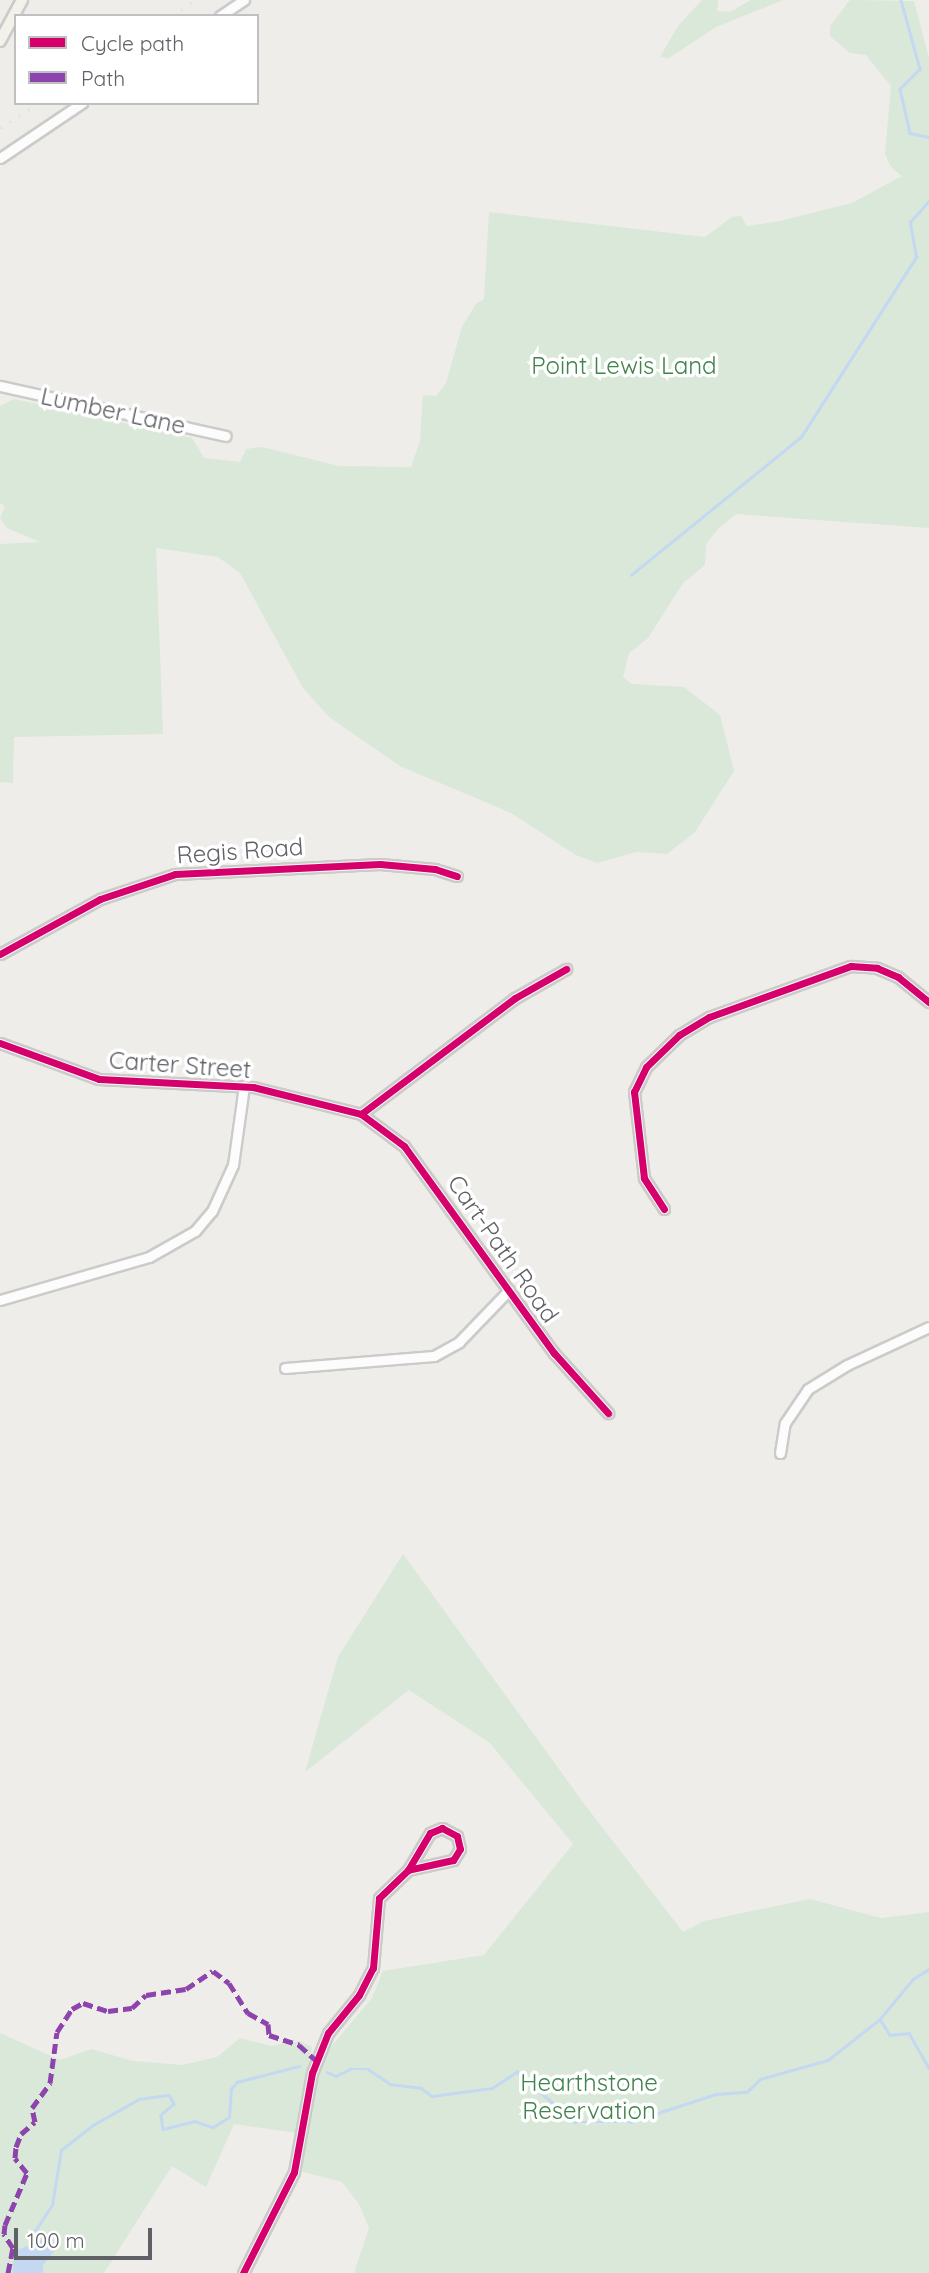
<!DOCTYPE html>
<style>
body{margin:0}
#map{position:relative;width:929px;height:2273px;overflow:hidden;background:#eeede9;font-family:Quicksand,sans-serif}
div>[style]{position:absolute}
[style*='--x']{left:calc(var(--x)*1px);top:calc(var(--y)*1px);width:calc(var(--w)*1px);rotate:calc(var(--a)*1deg)}
.green>*{inset:0;background:#d9e8d8}
.water>*{inset:0;background:#c4d9f1}
.stream>*{height:2.5px;margin:-1.25px;padding:0 1.25px;transform-origin:1.25px;border-radius:1.25px;background:#c4d9f1}
.roads{filter:drop-shadow(2px 0 #cbcbca) drop-shadow(-2px 0 #cbcbca) drop-shadow(0 2px #cbcbca) drop-shadow(0 -2px #cbcbca)}
.minor>*{height:9px;margin:-4.5px;padding:0 4.5px;transform-origin:4.5px;border-radius:4.5px;background:#fcfcfc}
.major>*{height:10px;margin:-5px;padding:0 5px;transform-origin:5px;border-radius:5px;background:#f2f2ea}
.rail>*{height:2.5px;margin-top:-1.25px;transform-origin:0;background:repeating-linear-gradient(90deg,#e3e3e3 0 2px,transparent 0 11px)}
.quiet>*{height:5px;margin-top:-2.5px;transform-origin:0;background:repeating-linear-gradient(90deg,#8e44ad 0 10px,transparent 0 15px)}
.cycleway>*{height:7px;margin:-3.5px;padding:0 3.5px;transform-origin:3.5px;border-radius:3.5px;background:#d6006c}
span{translate:-50% -50%;white-space:nowrap;text-align:center;line-height:1.15;-webkit-text-stroke:7px #fff;paint-order:stroke}
.park-label{font-size:24px;color:#41834c}
.street-label{font-size:24px;color:#5f6166}
.legend{position:absolute;left:14px;top:14px;width:245px;height:91px;box-sizing:border-box;background:#fff;border:2px solid #bfc0c2;margin:0;padding:9px 12px;list-style:none;font-size:21px;color:#5f6166}
.legend li{display:flex;align-items:center;gap:14px;height:35px}
.legend b{width:35px;border:2px solid #bfc0c2}
.scale{position:absolute;left:14px;top:2228px;width:138px;height:32px;box-sizing:border-box;border:4px solid #5f6166;border-top:0;padding-left:9px;font-size:21px;line-height:24px;white-space:nowrap;color:#5f6166;-webkit-text-stroke:5px #fff;paint-order:stroke}
</style>
<div id="map">
<div class="green">
<i style="clip-path:polygon(702px 0,718px 0,717px 11px,730px 12px,751px 0,783px 0,716px 27px,669px 58px,660px 57px,678px 26px)"></i>
<i style="clip-path:polygon(850px 0,914px 1px,929px 58px,929px 528px,736px 514px,717px 530px,706px 544px,705px 565px,683px 583px,648px 638px,629px 653px,623px 677px,632px 684px,684px 687px,720px 715px,734px 771px,695px 832px,667px 854px,636px 852px,597px 863px,576px 855px,511px 813px,400px 766px,329px 717px,303px 688px,240px 573px,218px 557px,156px 548px,163px 734px,14px 737px,13px 783px,0 782px,0 544px,40px 542px,7px 528px,0 518px,5px 507px,0 503px,0 406px,14px 399px,192px 438px,204px 458px,240px 462px,246px 449px,262px 447px,339px 466px,411px 467px,420px 441px,423px 395px,436px 396px,446px 383px,462px 327px,476px 304px,484px 299px,489px 212px,705px 237px,732px 217px,741px 216px,747px 226px,780px 221px,852px 203px,902px 176px,891px 167px,885px 154px,891px 86px,866px 55px,850px 53px,830px 36px,830px 26px)"></i>
<i style="clip-path:polygon(403px 1554px,585px 1805px,683px 1932px,704px 1921px,810px 1899px,881px 1918px,929px 1912px,929px 2273px,354px 2273px,369px 2228px,359px 2204px,342px 2182px,303px 2172px,301px 2163px,321px 2059px,372px 1998px,383px 1971px,484px 1955px,573px 1844px,490px 1743px,409px 1690px,305px 1772px,338px 1657px)"></i>
<i style="clip-path:polygon(0 2033px,60px 2060px,91px 2049px,133px 2061px,182px 2065px,217px 2057px,240px 2038px,271px 2046px,300px 2041px,312px 2047px,297px 2133px,234px 2124px,206px 2187px,172px 2166px,104px 2273px,0 2273px)"></i>
</div>
<div class="water">
<i style="clip-path:polygon(50px 2236px,58px 2247px,43px 2265px,43px 2273px,12px 2273px,15px 2251px)"></i>
</div>
<div class="stream">
<i style="--x:901;--y:0;--w:72;--a:74.6"></i>
<i style="--x:920;--y:69;--w:28;--a:135"></i>
<i style="--x:900;--y:89;--w:45;--a:77.2"></i>
<i style="--x:910;--y:133;--w:19;--a:12"></i>
<i style="--x:631;--y:575;--w:219;--a:-39.1"></i>
<i style="--x:801;--y:437;--w:214;--a:-57.4"></i>
<i style="--x:916;--y:257;--w:36;--a:-100"></i>
<i style="--x:910;--y:222;--w:28;--a:-48"></i>
<i style="--x:880;--y:2019;--w:19;--a:58"></i>
<i style="--x:890;--y:2035;--w:19;--a:-6"></i>
<i style="--x:909;--y:2033;--w:40;--a:60.3"></i>
<i style="--x:327;--y:2072;--w:10;--a:24"></i>
<i style="--x:336;--y:2076;--w:16;--a:-27"></i>
<i style="--x:350;--y:2069;--w:18;--a:0"></i>
<i style="--x:368;--y:2069;--w:27;--a:34"></i>
<i style="--x:390;--y:2084;--w:31;--a:7"></i>
<i style="--x:421;--y:2088;--w:14;--a:36"></i>
<i style="--x:432;--y:2096;--w:61;--a:-7.6"></i>
<i style="--x:492;--y:2088;--w:30;--a:-33"></i>
<i style="--x:517;--y:2072;--w:77;--a:40.8"></i>
<i style="--x:575;--y:2122;--w:55;--a:0"></i>
<i style="--x:630;--y:2122;--w:90;--a:-18"></i>
<i style="--x:716;--y:2094;--w:31;--a:-4"></i>
<i style="--x:747;--y:2092;--w:18;--a:-45"></i>
<i style="--x:760;--y:2079;--w:71;--a:-15.6"></i>
<i style="--x:828;--y:2060;--w:66;--a:-38.3"></i>
<i style="--x:880;--y:2019;--w:52;--a:-50.5"></i>
<i style="--x:913;--y:1979;--w:19;--a:-32"></i>
<i style="--x:38;--y:2239;--w:9;--a:-111"></i>
<i style="--x:35;--y:2231;--w:31;--a:-57"></i>
<i style="--x:52;--y:2205;--w:56;--a:-80.7"></i>
<i style="--x:61;--y:2150;--w:41;--a:-38"></i>
<i style="--x:93;--y:2125;--w:53;--a:-29.5"></i>
<i style="--x:139;--y:2099;--w:30;--a:-8"></i>
<i style="--x:169;--y:2095;--w:10;--a:61"></i>
<i style="--x:174;--y:2104;--w:17;--a:140"></i>
<i style="--x:161;--y:2115;--w:14;--a:82"></i>
<i style="--x:163;--y:2129;--w:32;--a:-14"></i>
<i style="--x:194;--y:2121;--w:20;--a:18"></i>
<i style="--x:213;--y:2127;--w:19;--a:-32"></i>
<i style="--x:229;--y:2117;--w:28;--a:-86"></i>
<i style="--x:231;--y:2089;--w:9;--a:-49"></i>
<i style="--x:237;--y:2082;--w:64;--a:-14.5"></i>
</div>
<div class="roads">
<div class="minor">
<i style="--x:220;--y:16;--w:29;--a:-34"></i>
<i style="--x:0;--y:158;--w:99;--a:-33.9"></i>
<i style="--x:0;--y:386;--w:231;--a:12.5"></i>
<i style="--x:0;--y:954;--w:114;--a:-28.8"></i>
<i style="--x:100;--y:899;--w:79;--a:-18.4"></i>
<i style="--x:175;--y:874;--w:205;--a:-2.8"></i>
<i style="--x:380;--y:864;--w:55;--a:5.2"></i>
<i style="--x:435;--y:869;--w:23;--a:18"></i>
<i style="--x:0;--y:1043;--w:105;--a:20"></i>
<i style="--x:99;--y:1079;--w:154;--a:3"></i>
<i style="--x:253;--y:1087;--w:111;--a:14"></i>
<i style="--x:361;--y:1114;--w:193;--a:-37"></i>
<i style="--x:515;--y:998;--w:59;--a:-29.6"></i>
<i style="--x:361;--y:1114;--w:54;--a:36.7"></i>
<i style="--x:404;--y:1146;--w:256;--a:54.1"></i>
<i style="--x:554;--y:1353;--w:81;--a:48"></i>
<i style="--x:664;--y:1209;--w:37;--a:-123"></i>
<i style="--x:644;--y:1178;--w:87;--a:-96.6"></i>
<i style="--x:634;--y:1092;--w:28;--a:-64"></i>
<i style="--x:646;--y:1067;--w:46;--a:-44.1"></i>
<i style="--x:679;--y:1035;--w:35;--a:-31"></i>
<i style="--x:709;--y:1017;--w:151;--a:-19.8"></i>
<i style="--x:851;--y:966;--w:26;--a:4"></i>
<i style="--x:877;--y:968;--w:23;--a:23"></i>
<i style="--x:898;--y:977;--w:40;--a:39"></i>
<i style="--x:0;--y:1300;--w:155;--a:-16.1"></i>
<i style="--x:149;--y:1257;--w:53;--a:-29.5"></i>
<i style="--x:195;--y:1231;--w:26;--a:-50"></i>
<i style="--x:212;--y:1211;--w:51;--a:-65.5"></i>
<i style="--x:233;--y:1165;--w:80;--a:-82.1"></i>
<i style="--x:285;--y:1368;--w:149;--a:-4.6"></i>
<i style="--x:434;--y:1356;--w:29;--a:-29"></i>
<i style="--x:459;--y:1342;--w:72;--a:-46.1"></i>
<i style="--x:780;--y:1453;--w:30;--a:-81"></i>
<i style="--x:785;--y:1423;--w:41;--a:-55.9"></i>
<i style="--x:808;--y:1389;--w:46;--a:-31.6"></i>
<i style="--x:847;--y:1365;--w:90;--a:-24.9"></i>
<i style="--x:243;--y:2273;--w:113;--a:-63.2"></i>
<i style="--x:294;--y:2172;--w:101;--a:-79.7"></i>
<i style="--x:312;--y:2073;--w:43;--a:-68.2"></i>
<i style="--x:328;--y:2033;--w:49;--a:-50.8"></i>
<i style="--x:359;--y:1995;--w:30;--a:-63"></i>
<i style="--x:373;--y:1968;--w:70;--a:-85.1"></i>
<i style="--x:379;--y:1898;--w:40;--a:-44"></i>
<i style="--x:408;--y:1870;--w:43;--a:-59.3"></i>
<i style="--x:430;--y:1833;--w:13;--a:-23"></i>
<i style="--x:442;--y:1828;--w:17;--a:28"></i>
<i style="--x:457;--y:1836;--w:13;--a:77"></i>
<i style="--x:460;--y:1849;--w:13;--a:122"></i>
<i style="--x:453;--y:1860;--w:46;--a:167.5"></i>
</div>
<div class="major">
<i style="--x:0;--y:41;--w:47;--a:-61.8"></i>
</div>
</div>
<div class="rail">
<i style="--x:172;--y:16;--w:29;--a:-34"></i>
<i style="--x:0;--y:128;--w:45;--a:-33.3"></i>
</div>
<div class="quiet">
<i style="--x:8;--y:2273;--w:25;--a:-79"></i>
<i style="--x:13;--y:2248;--w:17;--a:-123"></i>
<i style="--x:4;--y:2234;--w:9;--a:-84"></i>
<i style="--x:5;--y:2225;--w:56;--a:-67.1"></i>
<i style="--x:27;--y:2173;--w:19;--a:-129"></i>
<i style="--x:15;--y:2158;--w:11;--a:-85"></i>
<i style="--x:16;--y:2147;--w:14;--a:-69"></i>
<i style="--x:21;--y:2134;--w:18;--a:-41"></i>
<i style="--x:35;--y:2122;--w:14;--a:-102"></i>
<i style="--x:32;--y:2108;--w:31;--a:-54"></i>
<i style="--x:50;--y:2083;--w:51;--a:-82.2"></i>
<i style="--x:57;--y:2032;--w:27;--a:-57"></i>
<i style="--x:72;--y:2009;--w:13;--a:-29"></i>
<i style="--x:83;--y:2003;--w:26;--a:18"></i>
<i style="--x:108;--y:2011;--w:24;--a:-7"></i>
<i style="--x:132;--y:2008;--w:19;--a:-43"></i>
<i style="--x:146;--y:1995;--w:40;--a:-8.5"></i>
<i style="--x:186;--y:1989;--w:32;--a:-34"></i>
<i style="--x:213;--y:1971;--w:20;--a:37"></i>
<i style="--x:229;--y:1983;--w:36;--a:58"></i>
<i style="--x:248;--y:2013;--w:23;--a:29"></i>
<i style="--x:268;--y:2024;--w:11;--a:85"></i>
<i style="--x:269;--y:2035;--w:32;--a:18"></i>
<i style="--x:299;--y:2045;--w:24;--a:42"></i>
</div>
<div class="cycleway">
<i style="--x:0;--y:954;--w:114;--a:-28.8"></i>
<i style="--x:100;--y:899;--w:79;--a:-18.4"></i>
<i style="--x:175;--y:874;--w:205;--a:-2.8"></i>
<i style="--x:380;--y:864;--w:55;--a:5.2"></i>
<i style="--x:435;--y:869;--w:23;--a:18"></i>
<i style="--x:0;--y:1043;--w:105;--a:20"></i>
<i style="--x:99;--y:1079;--w:154;--a:3"></i>
<i style="--x:253;--y:1087;--w:111;--a:14"></i>
<i style="--x:361;--y:1114;--w:193;--a:-37"></i>
<i style="--x:515;--y:998;--w:59;--a:-29.6"></i>
<i style="--x:361;--y:1114;--w:54;--a:36.7"></i>
<i style="--x:404;--y:1146;--w:256;--a:54.1"></i>
<i style="--x:554;--y:1353;--w:81;--a:48"></i>
<i style="--x:664;--y:1209;--w:37;--a:-123"></i>
<i style="--x:644;--y:1178;--w:87;--a:-96.6"></i>
<i style="--x:634;--y:1092;--w:28;--a:-64"></i>
<i style="--x:646;--y:1067;--w:46;--a:-44.1"></i>
<i style="--x:679;--y:1035;--w:35;--a:-31"></i>
<i style="--x:709;--y:1017;--w:151;--a:-19.8"></i>
<i style="--x:851;--y:966;--w:26;--a:4"></i>
<i style="--x:877;--y:968;--w:23;--a:23"></i>
<i style="--x:898;--y:977;--w:40;--a:39"></i>
<i style="--x:243;--y:2273;--w:113;--a:-63.2"></i>
<i style="--x:294;--y:2172;--w:101;--a:-79.7"></i>
<i style="--x:312;--y:2073;--w:43;--a:-68.2"></i>
<i style="--x:328;--y:2033;--w:49;--a:-50.8"></i>
<i style="--x:359;--y:1995;--w:30;--a:-63"></i>
<i style="--x:373;--y:1968;--w:70;--a:-85.1"></i>
<i style="--x:379;--y:1898;--w:40;--a:-44"></i>
<i style="--x:408;--y:1870;--w:43;--a:-59.3"></i>
<i style="--x:430;--y:1833;--w:13;--a:-23"></i>
<i style="--x:442;--y:1828;--w:17;--a:28"></i>
<i style="--x:457;--y:1836;--w:13;--a:77"></i>
<i style="--x:460;--y:1849;--w:13;--a:122"></i>
<i style="--x:453;--y:1860;--w:46;--a:167.5"></i>
</div>
<div class="park-label">
<span style="left:624px;top:366px">Point Lewis Land</span>
<span style="left:589px;top:2097px">Hearthstone<br>Reservation</span>
</div>
<div class="street-label">
<span style="left:113px;top:411px;rotate:12deg">Lumber Lane</span>
<span style="left:240px;top:851px;rotate:-4deg">Regis Road</span>
<span style="left:180px;top:1065px;rotate:4deg">Carter Street</span>
<span style="left:503px;top:1249px;rotate:55deg">Cart-Path Road</span>
</div>
<ul class="legend">
<li><b style="height:9px;background:#d6006c"></b>Cycle path</li>
<li><b style="height:9px;background:#8e44ad"></b>Path</li>
</ul>
<div class="scale">100 m</div>
</div>
